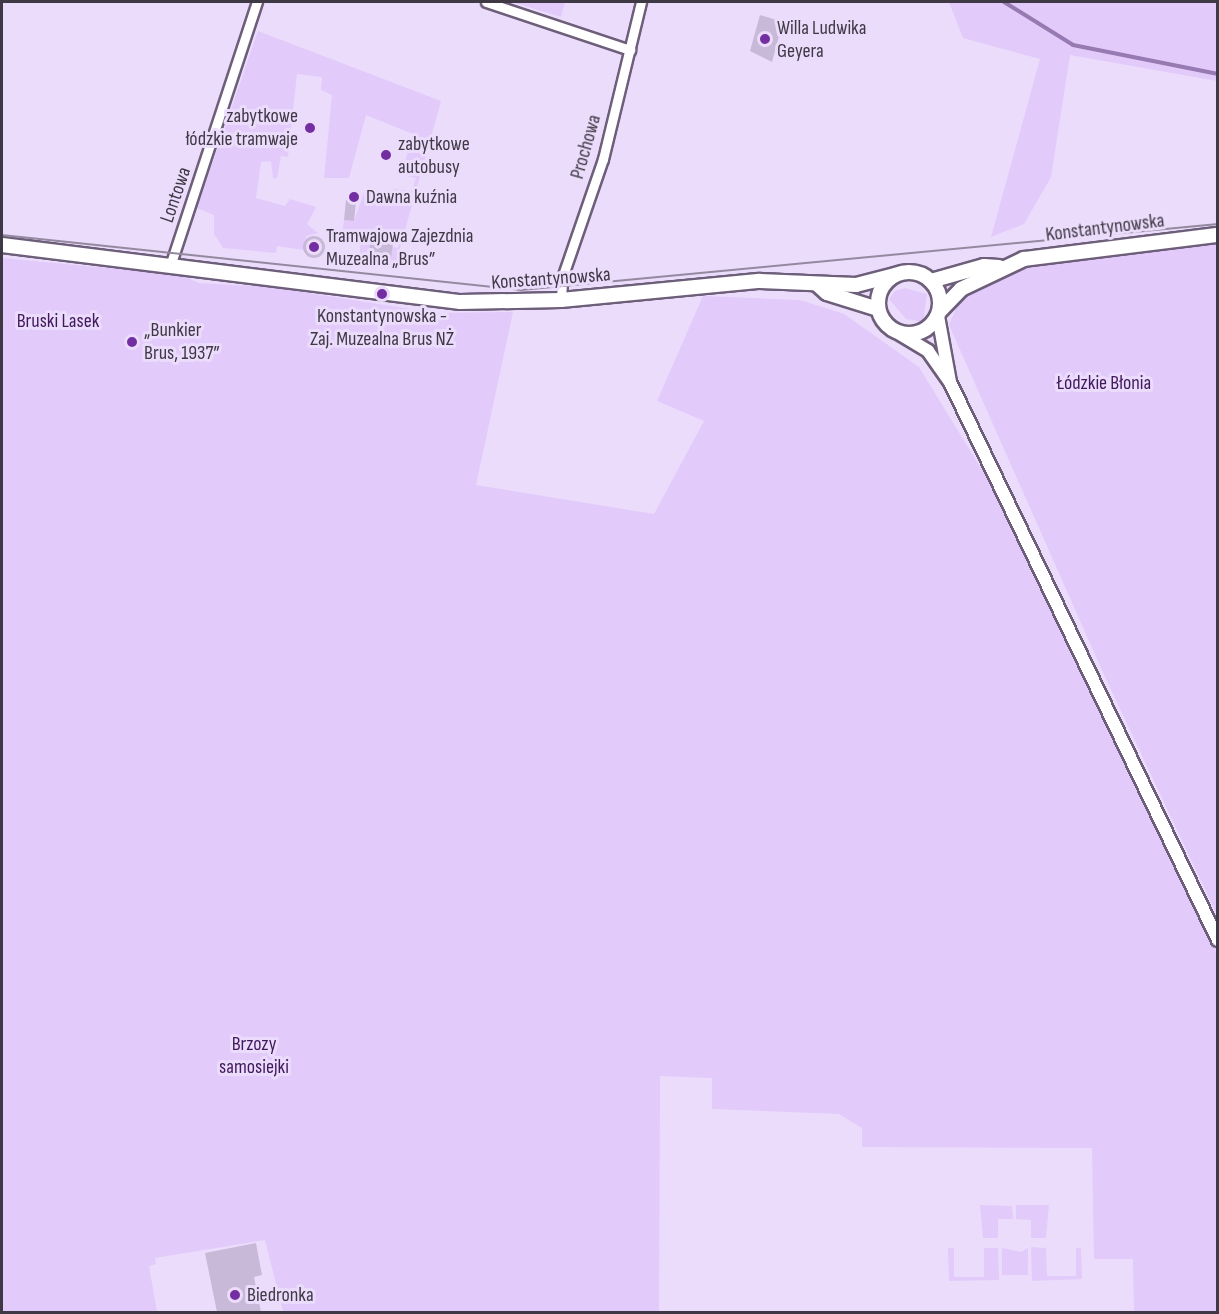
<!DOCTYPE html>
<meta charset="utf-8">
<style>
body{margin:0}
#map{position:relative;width:1219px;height:1314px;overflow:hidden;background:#ecdcfc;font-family:"Sofia Sans Condensed",sans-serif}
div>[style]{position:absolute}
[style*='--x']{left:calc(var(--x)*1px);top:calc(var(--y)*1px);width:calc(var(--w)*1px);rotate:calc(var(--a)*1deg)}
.green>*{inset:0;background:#e2cafa}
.stream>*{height:4px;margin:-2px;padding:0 2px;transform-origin:2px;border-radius:2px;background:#977ab2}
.building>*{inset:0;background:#c8b9d8}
.round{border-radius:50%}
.roads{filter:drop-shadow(2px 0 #6d5e7a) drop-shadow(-2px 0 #6d5e7a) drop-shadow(0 2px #6d5e7a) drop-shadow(0 -2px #6d5e7a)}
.minor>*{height:9px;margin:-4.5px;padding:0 4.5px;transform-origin:4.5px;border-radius:4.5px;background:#fff}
.tertiary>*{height:12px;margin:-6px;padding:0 6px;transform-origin:6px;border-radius:6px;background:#fff}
.secondary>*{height:14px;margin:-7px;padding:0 7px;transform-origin:7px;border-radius:7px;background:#fff}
.secondary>.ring{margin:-7px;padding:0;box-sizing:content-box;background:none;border:14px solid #fff;border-radius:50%}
.tram>*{height:1.5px;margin:-0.75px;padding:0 0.75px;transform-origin:0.75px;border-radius:0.75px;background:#94899f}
.dots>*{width:16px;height:16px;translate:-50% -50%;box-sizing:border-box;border:3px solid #ecdcfc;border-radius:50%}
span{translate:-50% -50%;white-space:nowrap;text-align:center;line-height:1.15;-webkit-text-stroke:6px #ecdcfc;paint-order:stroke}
.poi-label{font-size:20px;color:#3f3945}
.left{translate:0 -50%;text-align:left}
.right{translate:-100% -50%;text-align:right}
.street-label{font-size:20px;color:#3f3945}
.park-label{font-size:20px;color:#41195d}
.frame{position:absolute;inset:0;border:3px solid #3f3945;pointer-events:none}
</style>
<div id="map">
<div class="green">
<i style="clip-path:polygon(512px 2px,565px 2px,561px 17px)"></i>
<i style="clip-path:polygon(949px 2px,1217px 2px,1217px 81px,1070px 55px,1051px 177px,1024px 224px,991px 237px,1040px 59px,963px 38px)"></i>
<i style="clip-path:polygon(258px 31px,441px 101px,395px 266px,390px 266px,392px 247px,398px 248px,399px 242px,393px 236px,371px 235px,369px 253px,374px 254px,374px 262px,359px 261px,361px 237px,342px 235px,344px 220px,354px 221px,364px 193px,384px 195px,383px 203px,403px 206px,404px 200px,393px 199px,394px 189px,412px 191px,416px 178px,407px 176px,404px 165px,413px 134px,366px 115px,349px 178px,324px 178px,332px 95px,321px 90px,322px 77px,297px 74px,288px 157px,281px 156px,277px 178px,273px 178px,271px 161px,261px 162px,256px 198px,285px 206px,290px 199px,316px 207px,307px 224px,318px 233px,306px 236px,304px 250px,277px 246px,276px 253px,223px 248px,214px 234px,214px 215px,197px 208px)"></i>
<i style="clip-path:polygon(1217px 243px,1217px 915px,1105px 677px,949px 325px,961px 297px,974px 287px,1037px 265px)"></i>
<i style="clip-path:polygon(2px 258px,181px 275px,199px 283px,270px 287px,436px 313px,513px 312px,476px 485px,654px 514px,704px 421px,657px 401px,703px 296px,800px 300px,844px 314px,919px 367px,1004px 506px,1217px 954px,1217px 1312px,1134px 1312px,1133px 1259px,1094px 1259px,1092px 1148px,862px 1147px,862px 1128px,839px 1114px,712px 1109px,712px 1078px,660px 1076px,659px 1312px,283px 1312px,265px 1240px,155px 1258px,156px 1264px,149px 1266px,157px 1312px,2px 1312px)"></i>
<i style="clip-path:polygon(905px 288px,927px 294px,923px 322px,906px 319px,889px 299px,895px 291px)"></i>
<i style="clip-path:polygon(980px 1205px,1012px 1206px,1013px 1219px,998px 1219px,998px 1238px,983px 1238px)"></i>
<i style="clip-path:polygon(1016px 1205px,1049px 1205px,1046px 1238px,1031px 1238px,1031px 1220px,1016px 1219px)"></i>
<i style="clip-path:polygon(1031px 1247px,1046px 1248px,1047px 1276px,1076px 1276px,1076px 1248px,1081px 1248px,1082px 1279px,1032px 1281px)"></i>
<i style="clip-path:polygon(948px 1248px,954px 1248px,954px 1277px,984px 1277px,984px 1248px,998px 1248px,999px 1280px,949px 1281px)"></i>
<i style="clip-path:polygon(1002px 1248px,1021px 1252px,1028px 1248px,1028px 1275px,1002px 1275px)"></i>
</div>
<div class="stream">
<i style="--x:1004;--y:2;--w:81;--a:31.9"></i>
<i style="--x:1073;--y:45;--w:148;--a:11.3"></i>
</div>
<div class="building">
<i style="clip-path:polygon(760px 15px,783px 22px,772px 62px,750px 51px)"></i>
<i style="clip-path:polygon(346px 200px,356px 201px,354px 221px,344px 220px)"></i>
<i style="clip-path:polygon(371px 235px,394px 236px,390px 266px,374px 264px,375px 254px,369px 253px)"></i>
<i class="round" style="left:303px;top:236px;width:22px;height:22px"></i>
<i style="clip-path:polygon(256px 1243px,262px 1275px,254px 1277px,261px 1312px,217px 1312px,205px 1253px)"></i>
</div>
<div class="roads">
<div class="minor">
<i style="--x:486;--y:2;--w:152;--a:18.4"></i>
<i style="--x:171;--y:263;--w:275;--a:-71.8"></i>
<i style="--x:561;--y:300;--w:22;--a:-87"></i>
<i style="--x:562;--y:278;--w:126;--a:-71"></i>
<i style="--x:603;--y:159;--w:162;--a:-76.4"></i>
</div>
<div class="tertiary">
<i style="--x:938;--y:316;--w:67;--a:79.7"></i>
<i style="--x:900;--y:334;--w:33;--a:31"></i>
<i style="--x:928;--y:351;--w:38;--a:55"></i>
<i style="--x:950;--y:382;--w:619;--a:64.35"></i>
</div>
<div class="secondary">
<i style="--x:2;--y:245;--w:462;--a:7.1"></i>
<i style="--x:460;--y:302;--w:101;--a:-1.1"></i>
<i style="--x:561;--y:300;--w:200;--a:-5.5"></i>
<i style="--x:760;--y:281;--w:96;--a:2.4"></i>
<i style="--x:856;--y:285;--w:40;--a:-14.4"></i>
<i class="ring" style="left:878px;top:272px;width:48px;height:48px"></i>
<i style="--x:931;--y:281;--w:55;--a:-15.8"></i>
<i style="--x:984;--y:266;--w:15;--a:4"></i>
<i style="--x:818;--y:285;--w:12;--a:42"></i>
<i style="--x:827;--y:293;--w:53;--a:17.4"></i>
<i style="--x:940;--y:311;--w:30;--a:-46"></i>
<i style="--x:961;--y:289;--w:70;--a:-25.5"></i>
<i style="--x:1024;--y:259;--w:195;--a:-7.1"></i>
</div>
</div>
<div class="tram">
<i style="--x:2;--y:235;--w:522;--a:6.05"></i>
<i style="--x:521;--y:290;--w:700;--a:-5.41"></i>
</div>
<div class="dots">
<i style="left:765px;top:39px;background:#732ea2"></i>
<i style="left:310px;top:128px;background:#732ea2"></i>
<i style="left:386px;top:155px;background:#732ea2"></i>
<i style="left:354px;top:197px;background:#732ea2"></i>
<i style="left:314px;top:247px;background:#732ea2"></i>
<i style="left:382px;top:294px;background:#732ea2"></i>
<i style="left:132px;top:342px;background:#732ea2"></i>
<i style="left:235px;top:1295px;background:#732ea2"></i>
</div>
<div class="poi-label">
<span class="left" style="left:777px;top:40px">Willa Ludwika<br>Geyera</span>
<span class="right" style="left:298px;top:128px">zabytkowe<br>łódzkie tramwaje</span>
<span class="left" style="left:398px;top:156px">zabytkowe<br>autobusy</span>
<span class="left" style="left:366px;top:197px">Dawna kuźnia</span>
<span class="left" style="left:326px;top:248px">Tramwajowa Zajezdnia<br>Muzealna „Brus”</span>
<span style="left:382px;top:328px">Konstantynowska -<br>Zaj. Muzealna Brus NŻ</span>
<span class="left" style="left:144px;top:342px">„Bunkier<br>Brus, 1937”</span>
<span class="left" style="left:247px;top:1295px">Biedronka</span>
</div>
<div class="street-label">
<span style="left:586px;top:147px;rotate:-74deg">Prochowa</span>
<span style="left:176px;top:195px;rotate:-71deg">Lontowa</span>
<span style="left:1105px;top:228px;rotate:-7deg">Konstantynowska</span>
<span style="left:551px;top:279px;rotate:-4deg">Konstantynowska</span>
</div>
<div class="park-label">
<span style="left:58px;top:321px">Bruski Lasek</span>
<span style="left:1104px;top:383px">Łódzkie Błonia</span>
<span style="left:254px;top:1056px">Brzozy<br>samosiejki</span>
</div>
<div class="frame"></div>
</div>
